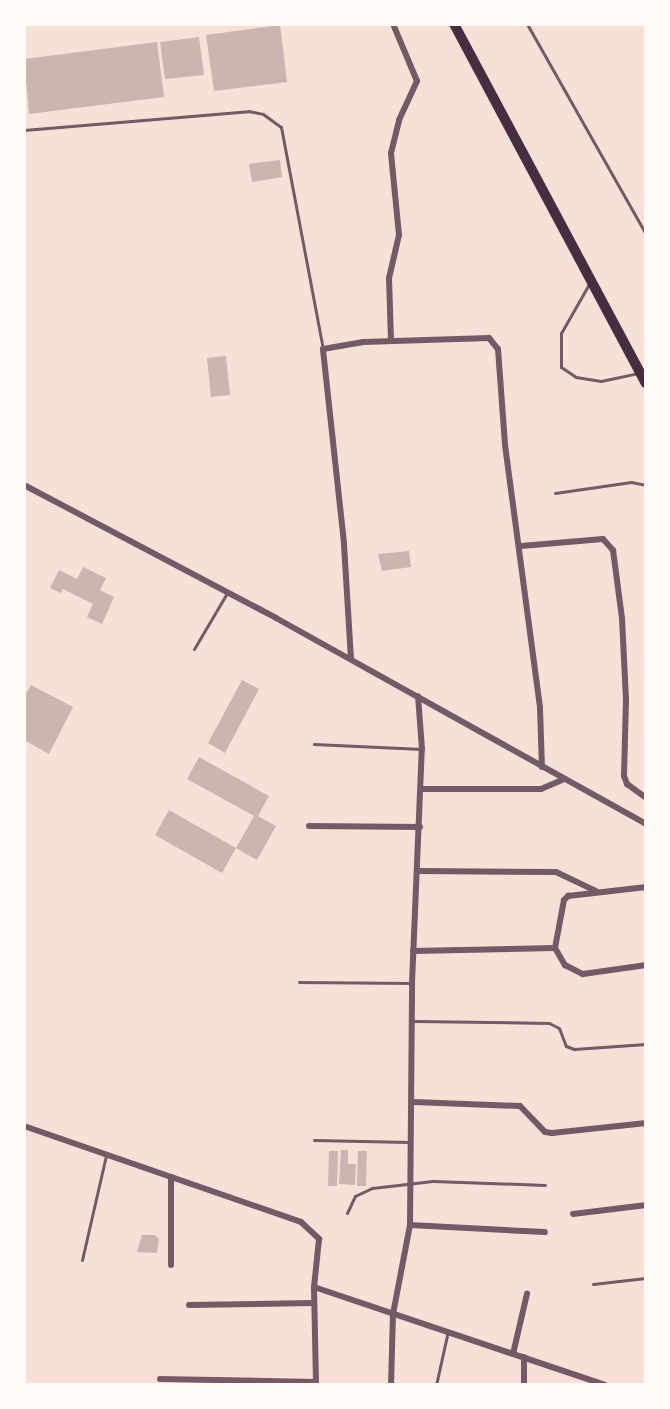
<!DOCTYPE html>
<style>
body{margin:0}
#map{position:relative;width:670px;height:1409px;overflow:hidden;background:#f7e1d7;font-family:Karla,sans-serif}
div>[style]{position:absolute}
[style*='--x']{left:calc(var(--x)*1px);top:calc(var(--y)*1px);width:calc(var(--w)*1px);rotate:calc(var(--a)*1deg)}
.building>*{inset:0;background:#ccb4b1}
.service>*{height:3px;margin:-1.5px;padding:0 1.5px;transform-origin:1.5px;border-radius:1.5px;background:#755966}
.minor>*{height:6px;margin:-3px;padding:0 3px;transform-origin:3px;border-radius:3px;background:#755966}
.primary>*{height:10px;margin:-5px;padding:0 5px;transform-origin:5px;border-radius:5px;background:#4a2c40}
span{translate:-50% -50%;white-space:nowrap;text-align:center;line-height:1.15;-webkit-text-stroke:8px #fffaf5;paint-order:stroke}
.frame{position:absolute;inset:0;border:26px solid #fffaf5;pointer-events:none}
</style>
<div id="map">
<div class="building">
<i style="clip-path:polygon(280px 25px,287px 82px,214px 91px,206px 35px)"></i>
<i style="clip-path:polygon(199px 37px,204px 75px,165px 79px,160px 42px)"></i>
<i style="clip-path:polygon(157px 42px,164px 97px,29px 114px,24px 59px)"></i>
<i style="clip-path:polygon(280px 160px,282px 177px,252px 182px,249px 164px)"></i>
<i style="clip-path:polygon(226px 356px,230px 395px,211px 397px,207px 358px)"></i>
<i style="clip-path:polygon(409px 551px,411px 567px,382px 571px,378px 554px)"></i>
<i style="clip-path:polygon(83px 567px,106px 578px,100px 590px,114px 597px,102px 624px,87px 617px,93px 604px,63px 589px,61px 593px,50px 588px,59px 570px,77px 579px)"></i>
<i style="clip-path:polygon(242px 680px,259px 689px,225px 753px,208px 743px)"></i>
<i style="clip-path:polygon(31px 685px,73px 707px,49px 754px,24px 740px,24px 697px)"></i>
<i style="clip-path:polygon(199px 757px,269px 796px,258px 816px,276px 826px,257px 860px,236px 848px,254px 816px,187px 779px)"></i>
<i style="clip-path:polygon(169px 810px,236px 848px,222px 873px,155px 835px)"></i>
<i style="clip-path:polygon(341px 1150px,348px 1150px,348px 1164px,356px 1164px,355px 1185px,339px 1184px)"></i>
<i style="clip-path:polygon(329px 1151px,338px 1151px,337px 1186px,328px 1186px)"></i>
<i style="clip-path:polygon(358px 1151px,367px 1151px,366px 1186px,357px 1186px)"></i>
<i style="clip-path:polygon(142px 1235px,155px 1235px,159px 1239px,157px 1253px,137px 1252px)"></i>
</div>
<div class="service">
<i style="--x:527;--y:24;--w:241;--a:60.5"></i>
<i style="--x:24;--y:130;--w:225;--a:-4.8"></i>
<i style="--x:248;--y:111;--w:15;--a:11"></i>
<i style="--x:263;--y:114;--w:22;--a:36"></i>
<i style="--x:281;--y:127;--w:226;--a:79.3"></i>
<i style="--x:589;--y:284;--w:56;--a:119.7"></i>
<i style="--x:561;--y:333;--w:34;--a:90"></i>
<i style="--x:561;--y:367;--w:18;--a:34"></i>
<i style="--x:576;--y:377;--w:25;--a:9"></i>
<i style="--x:601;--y:381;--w:39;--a:-12"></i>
<i style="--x:555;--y:493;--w:77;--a:-8.2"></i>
<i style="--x:631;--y:482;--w:15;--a:11"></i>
<i style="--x:194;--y:649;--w:65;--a:-59.5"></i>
<i style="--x:314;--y:744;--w:108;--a:2.7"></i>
<i style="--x:299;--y:982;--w:112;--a:0.5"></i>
<i style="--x:414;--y:1021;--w:135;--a:0.8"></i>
<i style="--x:549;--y:1023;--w:11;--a:27"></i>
<i style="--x:559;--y:1028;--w:19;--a:69"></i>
<i style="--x:566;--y:1046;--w:9;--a:21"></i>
<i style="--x:574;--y:1049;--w:72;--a:-4"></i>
<i style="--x:314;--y:1140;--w:95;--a:1.2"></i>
<i style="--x:347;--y:1213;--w:19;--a:-65"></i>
<i style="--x:355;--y:1196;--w:19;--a:-25"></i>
<i style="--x:372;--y:1188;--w:61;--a:-6.5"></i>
<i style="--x:433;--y:1181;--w:112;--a:2"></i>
<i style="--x:82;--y:1260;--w:108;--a:-77.1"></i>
<i style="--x:593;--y:1284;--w:53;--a:-6.5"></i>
<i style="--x:436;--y:1385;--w:55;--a:-77.5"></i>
</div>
<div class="minor">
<i style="--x:391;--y:341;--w:63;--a:-91.8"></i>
<i style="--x:389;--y:278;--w:44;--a:-76.9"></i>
<i style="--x:399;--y:235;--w:82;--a:-95.6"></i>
<i style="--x:391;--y:153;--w:34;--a:-76"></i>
<i style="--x:399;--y:120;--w:43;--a:-65.2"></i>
<i style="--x:417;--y:81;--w:62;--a:-112.8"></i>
<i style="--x:24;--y:485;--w:285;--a:27.8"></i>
<i style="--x:276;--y:618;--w:423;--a:29.1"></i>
<i style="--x:521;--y:546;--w:82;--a:-4.9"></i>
<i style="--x:603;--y:539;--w:15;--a:48"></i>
<i style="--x:613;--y:550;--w:69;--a:82.5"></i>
<i style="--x:622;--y:618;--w:81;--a:87.2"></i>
<i style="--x:626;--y:699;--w:77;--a:91.5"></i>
<i style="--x:624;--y:776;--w:9;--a:69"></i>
<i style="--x:627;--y:784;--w:24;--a:36"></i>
<i style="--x:351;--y:659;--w:116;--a:-93.5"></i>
<i style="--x:344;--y:543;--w:195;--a:-96.2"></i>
<i style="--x:323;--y:349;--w:41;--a:-9.9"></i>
<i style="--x:363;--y:342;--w:126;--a:-1.8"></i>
<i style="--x:489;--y:338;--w:14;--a:51"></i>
<i style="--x:498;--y:349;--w:96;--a:85.8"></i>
<i style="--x:505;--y:445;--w:265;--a:82.4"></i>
<i style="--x:540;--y:708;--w:59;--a:88.1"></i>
<i style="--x:422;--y:789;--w:119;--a:0"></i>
<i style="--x:541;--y:789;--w:26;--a:-23"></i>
<i style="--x:309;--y:826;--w:111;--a:0.5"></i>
<i style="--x:418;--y:871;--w:138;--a:0.4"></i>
<i style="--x:556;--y:872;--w:44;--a:25.4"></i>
<i style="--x:555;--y:948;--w:49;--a:-79.4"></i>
<i style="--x:564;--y:900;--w:6;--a:-45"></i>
<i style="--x:568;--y:896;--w:79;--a:-6.6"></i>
<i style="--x:413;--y:951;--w:142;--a:-1.2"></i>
<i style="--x:555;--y:948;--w:20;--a:60"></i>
<i style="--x:565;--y:965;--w:20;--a:27"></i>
<i style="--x:583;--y:974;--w:64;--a:-8.1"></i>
<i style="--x:414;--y:1102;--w:106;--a:2.2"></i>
<i style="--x:520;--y:1106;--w:36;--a:46"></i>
<i style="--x:545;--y:1132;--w:7;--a:8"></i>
<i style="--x:552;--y:1133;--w:95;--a:-6.1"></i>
<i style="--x:24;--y:1126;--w:293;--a:19.1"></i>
<i style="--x:301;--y:1222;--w:25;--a:43"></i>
<i style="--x:319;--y:1239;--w:48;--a:95.9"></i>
<i style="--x:314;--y:1287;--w:307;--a:18.6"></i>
<i style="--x:171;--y:1177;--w:88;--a:90"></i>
<i style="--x:573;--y:1214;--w:74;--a:-7"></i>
<i style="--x:410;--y:1225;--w:135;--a:3"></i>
<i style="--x:314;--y:1287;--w:96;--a:88.8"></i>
<i style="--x:189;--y:1305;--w:124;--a:-0.9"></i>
<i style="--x:513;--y:1354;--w:62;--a:-76.9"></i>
<i style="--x:160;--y:1379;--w:156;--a:1.1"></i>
<i style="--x:391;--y:1385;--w:71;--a:-88.4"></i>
<i style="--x:393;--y:1314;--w:91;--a:-79.2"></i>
<i style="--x:410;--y:1225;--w:242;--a:-89.5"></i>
<i style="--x:412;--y:983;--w:234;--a:-87.6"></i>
<i style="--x:422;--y:749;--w:53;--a:-94.3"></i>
<i style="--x:524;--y:1385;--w:28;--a:-90"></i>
</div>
<div class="primary">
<i style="--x:454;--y:24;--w:407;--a:61.9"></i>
</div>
<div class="frame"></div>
</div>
